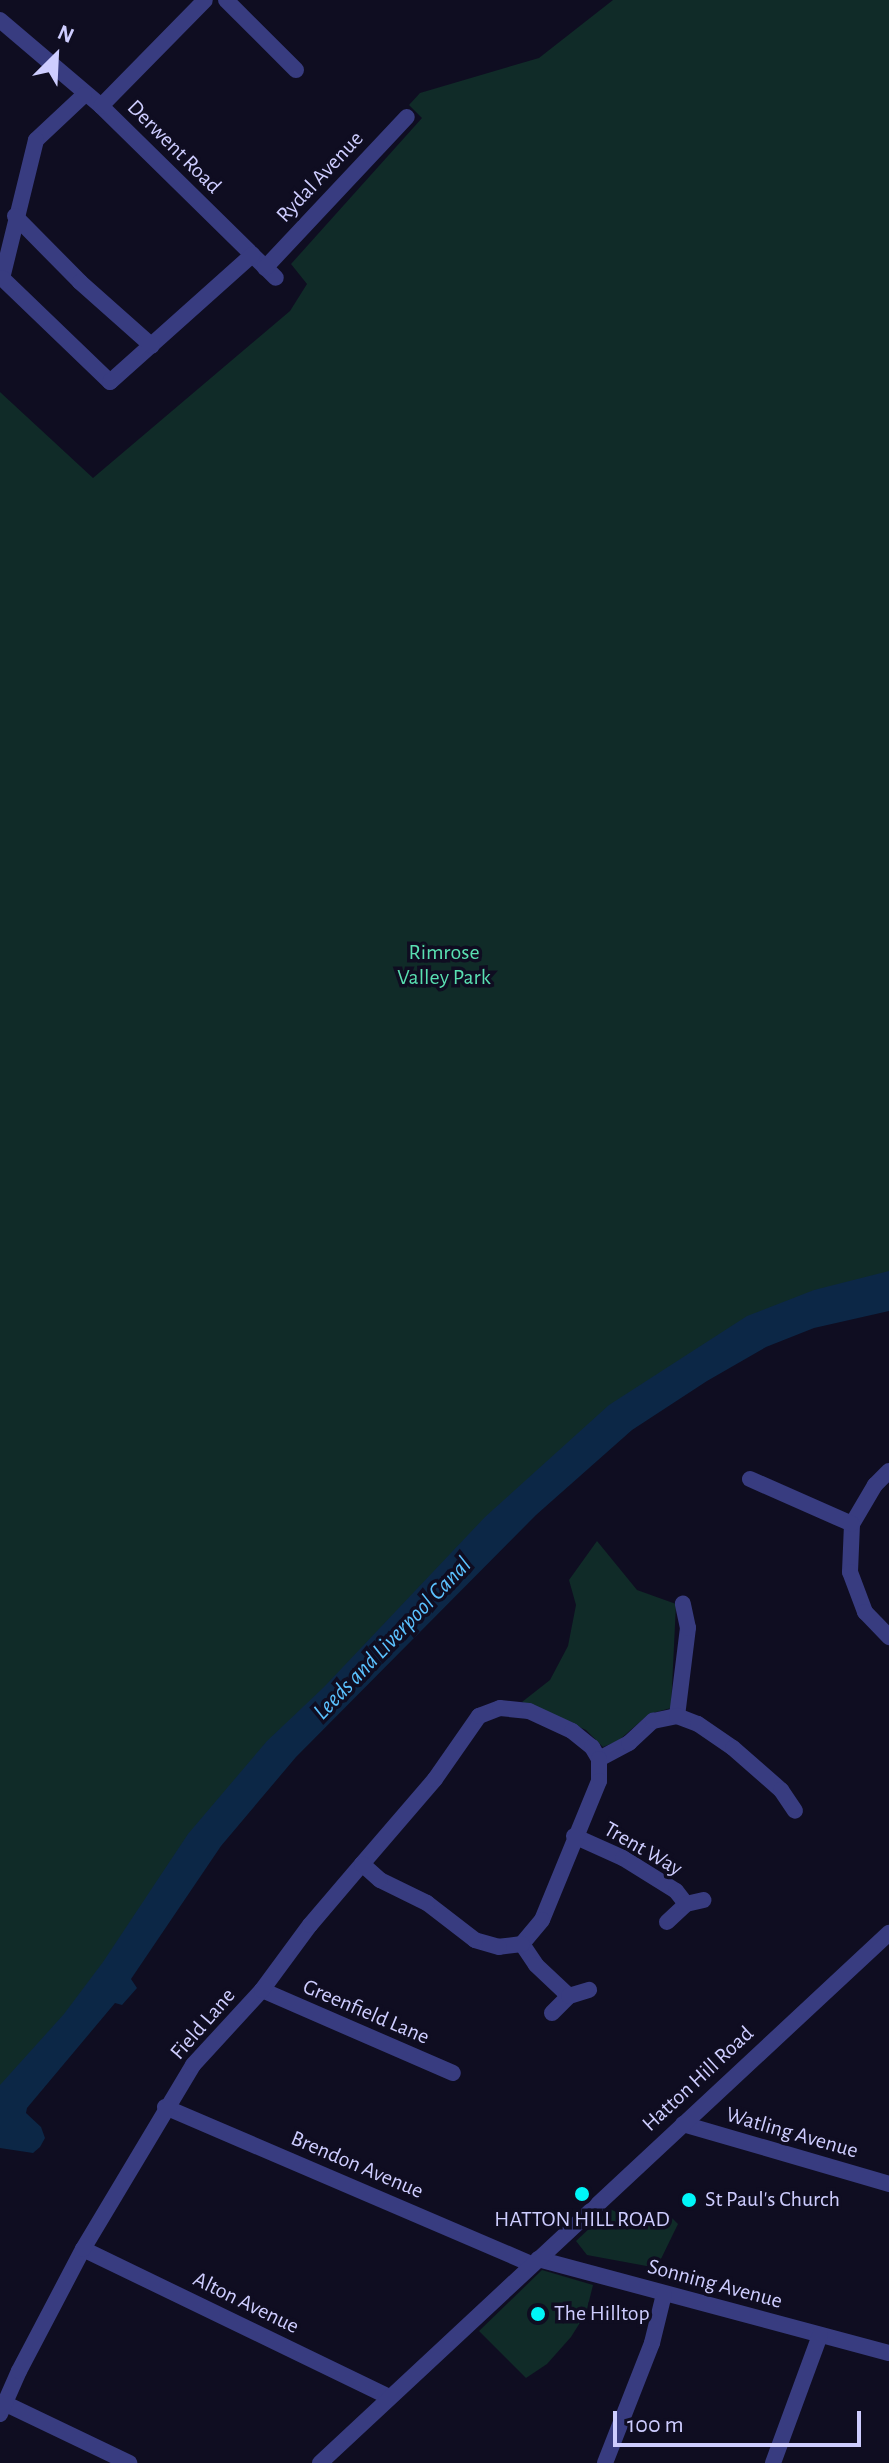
<!DOCTYPE html>
<style>
body{margin:0}
#map{position:relative;width:889px;height:2463px;overflow:hidden;background:#0f0d21;font-family:"Alegreya Sans",sans-serif}
div>[style]{position:absolute}
[style*='--x']{left:calc(var(--x)*1px);top:calc(var(--y)*1px);width:calc(var(--w)*1px);rotate:calc(var(--a)*1deg)}
.green>*{inset:0;background:#102b28}
.water>*{inset:0;background:#0c2746}
.street>*{height:16px;margin:-8px;padding:0 8px;transform-origin:8px;border-radius:8px;background:#383c80}
.dots>*{width:22px;height:22px;translate:-50% -50%;box-sizing:border-box;border:4px solid #0f0d21;border-radius:50%}
span{translate:-50% -50%;white-space:nowrap;text-align:center;line-height:1.15;-webkit-text-stroke:7px #0f0d21;paint-order:stroke}
.street-label{font-size:22px;color:#cecdff}
.park-label{font-size:22px;color:#59dfb1}
.poi-label{font-size:22px;color:#cecdff}
.left{translate:0 -50%;text-align:left}
.water-label{font-size:24px;color:#5bc2ff;font-style:italic}
.north{position:absolute;left:16px;top:16px;width:80px;height:80px;-webkit-text-stroke:6px #0f0d21;paint-order:stroke;rotate:24deg;font-size:22px;font-weight:700;line-height:32px;text-align:center;color:#cecdff}
.north::after{content:'';display:block;margin:auto;width:28px;height:36px;background:#cecdff;clip-path:polygon(50% 0,100% 100%,50% 72%,0 100%)}
.scale{position:absolute;left:613px;top:2411px;width:248px;height:36px;box-sizing:border-box;border:4px solid #cecdff;border-top:0;padding-left:10px;font-size:24px;line-height:28px;white-space:nowrap;color:#cecdff;-webkit-text-stroke:6px #0f0d21;paint-order:stroke}
</style>
<div id="map">
<div class="green">
<i style="clip-path:polygon(613px 0,889px 0,889px 1290px,660px 1390px,362px 1670px,0 2113px,0 392px,93px 478px,290px 311px,307px 284px,291px 264px,422px 118px,409px 105px,420px 93px,539px 58px)"></i>
<i style="clip-path:polygon(597px 1541px,637px 1590px,676px 1604px,671px 1708px,649px 1714px,618px 1741px,603px 1747px,586px 1730px,522px 1702px,550px 1680px,568px 1646px,576px 1605px,569px 1580px)"></i>
<i style="clip-path:polygon(610px 2209px,641px 2224px,666px 2212px,678px 2224px,659px 2263px,652px 2267px,587px 2255px,576px 2241px)"></i>
<i style="clip-path:polygon(542px 2270px,593px 2285px,586px 2313px,571px 2337px,547px 2364px,526px 2378px,479px 2331px)"></i>
</div>
<div class="water">
<i style="clip-path:polygon(889px 1271px,889px 1311px,814px 1328px,766px 1347px,707px 1381px,632px 1430px,536px 1515px,296px 1757px,221px 1846px,131px 1979px,137px 1988px,122px 2005px,115px 2003px,27px 2108px,26px 2113px,41px 2127px,45px 2138px,40px 2147px,33px 2153px,0 2148px,0 2085px,64px 2014px,103px 1962px,188px 1834px,267px 1741px,324px 1687px,485px 1517px,609px 1405px,747px 1316px,814px 1290px)"></i>
</div>
<div class="street">
<i style="--x:226;--y:0;--w:99;--a:45"></i>
<i style="--x:0;--y:20;--w:133;--a:40.4"></i>
<i style="--x:101;--y:106;--w:245;--a:44.5"></i>
<i style="--x:84;--y:95;--w:66;--a:136.8"></i>
<i style="--x:36;--y:140;--w:142;--a:103.8"></i>
<i style="--x:2;--y:278;--w:150;--a:43.9"></i>
<i style="--x:110;--y:382;--w:191;--a:-41.8"></i>
<i style="--x:101;--y:106;--w:148;--a:-45.5"></i>
<i style="--x:15;--y:216;--w:93;--a:45.4"></i>
<i style="--x:80;--y:282;--w:96;--a:41.6"></i>
<i style="--x:265;--y:268;--w:207;--a:-46.8"></i>
<i style="--x:889;--y:1471;--w:20;--a:135"></i>
<i style="--x:875;--y:1485;--w:45;--a:120.5"></i>
<i style="--x:852;--y:1524;--w:48;--a:92.4"></i>
<i style="--x:850;--y:1572;--w:43;--a:69.4"></i>
<i style="--x:865;--y:1612;--w:35;--a:46"></i>
<i style="--x:750;--y:1479;--w:111;--a:23.8"></i>
<i style="--x:677;--y:1716;--w:89;--a:-82.9"></i>
<i style="--x:688;--y:1628;--w:25;--a:-102"></i>
<i style="--x:599;--y:1759;--w:34;--a:-28"></i>
<i style="--x:629;--y:1743;--w:33;--a:-43"></i>
<i style="--x:653;--y:1721;--w:25;--a:-12"></i>
<i style="--x:677;--y:1716;--w:22;--a:21"></i>
<i style="--x:698;--y:1724;--w:42;--a:34.4"></i>
<i style="--x:733;--y:1748;--w:64;--a:41.2"></i>
<i style="--x:781;--y:1790;--w:25;--a:56"></i>
<i style="--x:574;--y:1836;--w:54;--a:24.2"></i>
<i style="--x:623;--y:1858;--w:62;--a:31.9"></i>
<i style="--x:676;--y:1891;--w:16;--a:52"></i>
<i style="--x:667;--y:1922;--w:26;--a:-43"></i>
<i style="--x:686;--y:1904;--w:18;--a:-13"></i>
<i style="--x:522;--y:1944;--w:25;--a:56"></i>
<i style="--x:536;--y:1965;--w:45;--a:43.2"></i>
<i style="--x:262;--y:1990;--w:208;--a:23.5"></i>
<i style="--x:552;--y:2013;--w:24;--a:-45"></i>
<i style="--x:569;--y:1996;--w:21;--a:-17"></i>
<i style="--x:165;--y:2107;--w:398;--a:23.2"></i>
<i style="--x:683;--y:2124;--w:215;--a:16.2"></i>
<i style="--x:83;--y:2249;--w:340;--a:25.8"></i>
<i style="--x:538;--y:2259;--w:363;--a:15"></i>
<i style="--x:4;--y:2403;--w:139;--a:25.6"></i>
<i style="--x:0;--y:2414;--w:47;--a:-66.2"></i>
<i style="--x:19;--y:2371;--w:138;--a:-62.3"></i>
<i style="--x:83;--y:2249;--w:214;--a:-59.1"></i>
<i style="--x:193;--y:2065;--w:102;--a:-47.4"></i>
<i style="--x:262;--y:1990;--w:81;--a:-53.6"></i>
<i style="--x:310;--y:1925;--w:80;--a:-49.6"></i>
<i style="--x:362;--y:1864;--w:112;--a:-49.3"></i>
<i style="--x:435;--y:1779;--w:77;--a:-55.1"></i>
<i style="--x:479;--y:1716;--w:22;--a:-21"></i>
<i style="--x:500;--y:1708;--w:29;--a:6"></i>
<i style="--x:529;--y:1711;--w:47;--a:24.9"></i>
<i style="--x:572;--y:1731;--w:26;--a:39"></i>
<i style="--x:592;--y:1747;--w:14;--a:60"></i>
<i style="--x:599;--y:1759;--w:22;--a:90"></i>
<i style="--x:599;--y:1781;--w:150;--a:112.3"></i>
<i style="--x:542;--y:1920;--w:31;--a:130"></i>
<i style="--x:522;--y:1944;--w:23;--a:173"></i>
<i style="--x:499;--y:1947;--w:25;--a:-164"></i>
<i style="--x:475;--y:1940;--w:61;--a:-142.4"></i>
<i style="--x:427;--y:1903;--w:52;--a:-153.9"></i>
<i style="--x:380;--y:1880;--w:24;--a:-138"></i>
<i style="--x:320;--y:2463;--w:778;--a:-42.97"></i>
<i style="--x:605;--y:2463;--w:129;--a:-68.6"></i>
<i style="--x:652;--y:2343;--w:50;--a:-76.2"></i>
<i style="--x:773;--y:2463;--w:136;--a:-69.8"></i>
</div>
<div class="dots">
<i style="left:582px;top:2194px;background:#00f6f8"></i>
<i style="left:689px;top:2200px;background:#00f6f8"></i>
<i style="left:538px;top:2314px;background:#00f6f8"></i>
</div>
<div class="street-label">
<span style="left:174px;top:147px;rotate:45deg">Derwent Road</span>
<span style="left:320px;top:177px;rotate:-47deg">Rydal Avenue</span>
<span style="left:643px;top:1849px;rotate:30deg">Trent Way</span>
<span style="left:366px;top:2012px;rotate:23deg">Greenfield Lane</span>
<span style="left:203px;top:2024px;rotate:-49deg">Field Lane</span>
<span style="left:698px;top:2079px;rotate:-43deg">Hatton Hill Road</span>
<span style="left:792px;top:2133px;rotate:16deg">Watling Avenue</span>
<span style="left:357px;top:2165px;rotate:23deg">Brendon Avenue</span>
<span style="left:715px;top:2284px;rotate:15deg">Sonning Avenue</span>
<span style="left:246px;top:2303px;rotate:26deg">Alton Avenue</span>
</div>
<div class="park-label">
<span style="left:444px;top:965px">Rimrose<br>Valley Park</span>
</div>
<div class="poi-label">
<span class="left" style="left:705px;top:2200px">St Paul's Church</span>
<span style="left:582px;top:2220px">HATTON HILL ROAD</span>
<span class="left" style="left:554px;top:2314px">The Hilltop</span>
</div>
<div class="water-label">
<span style="left:393px;top:1639px;rotate:-46deg">Leeds and Liverpool Canal</span>
</div>
<div class="north">N</div>
<div class="scale">100 m</div>
</div>
